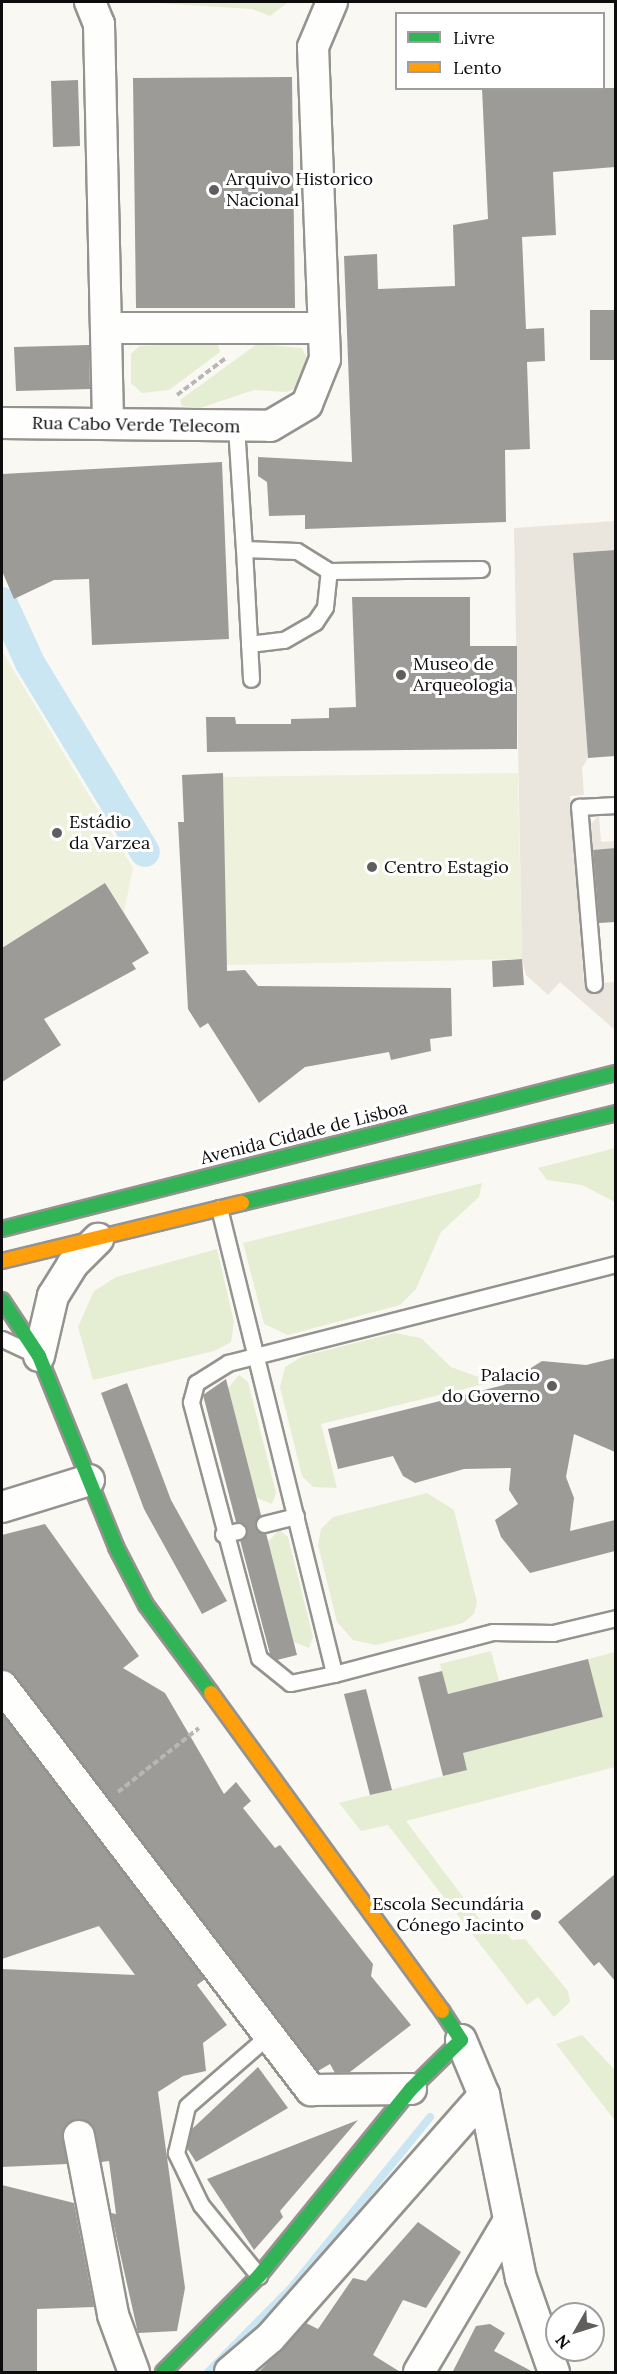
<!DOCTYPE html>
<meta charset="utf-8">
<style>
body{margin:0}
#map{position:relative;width:617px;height:2374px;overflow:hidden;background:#faf8f2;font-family:Lora,serif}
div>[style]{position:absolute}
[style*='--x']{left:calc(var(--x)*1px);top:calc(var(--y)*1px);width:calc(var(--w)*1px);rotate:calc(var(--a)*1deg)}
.green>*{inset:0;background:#e5eed3}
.pitch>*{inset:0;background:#eef2dd}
.plaza>*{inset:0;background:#eae6de}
.stream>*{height:8px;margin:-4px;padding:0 4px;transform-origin:4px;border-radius:4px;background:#cae6f2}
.canal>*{height:30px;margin:-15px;padding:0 15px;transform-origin:15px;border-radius:15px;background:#cae6f2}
.building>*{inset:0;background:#9d9b98}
.path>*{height:4px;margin-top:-2px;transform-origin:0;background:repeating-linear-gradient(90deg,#b8b7b6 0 6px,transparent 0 9px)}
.roads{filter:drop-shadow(2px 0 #949390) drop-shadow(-2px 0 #949390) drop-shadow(0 2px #949390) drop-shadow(0 -2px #949390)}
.lane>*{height:15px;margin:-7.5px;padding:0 7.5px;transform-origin:7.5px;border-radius:7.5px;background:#fefefd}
.street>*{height:30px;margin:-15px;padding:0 15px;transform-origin:15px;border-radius:15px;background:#fefefd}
.fast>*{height:14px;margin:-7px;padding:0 7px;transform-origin:7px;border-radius:7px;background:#30b455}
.slow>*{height:14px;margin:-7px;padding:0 7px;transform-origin:7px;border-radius:7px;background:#ff9f0a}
.dots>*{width:16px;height:16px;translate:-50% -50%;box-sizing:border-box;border:3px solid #fff;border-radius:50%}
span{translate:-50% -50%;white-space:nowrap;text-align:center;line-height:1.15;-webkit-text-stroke:6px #fff;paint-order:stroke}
.poi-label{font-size:18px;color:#0d0d0d}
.left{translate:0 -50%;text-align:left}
.right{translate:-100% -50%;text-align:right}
.street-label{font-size:18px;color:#0d0d0d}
.frame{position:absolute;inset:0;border:3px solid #0d0d0d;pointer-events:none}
.legend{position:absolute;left:395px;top:12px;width:210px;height:78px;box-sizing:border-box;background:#fff;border:2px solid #9e9e9e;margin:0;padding:8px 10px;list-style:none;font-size:18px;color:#0d0d0d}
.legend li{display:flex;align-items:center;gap:12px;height:30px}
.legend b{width:30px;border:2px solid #9e9e9e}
.north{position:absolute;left:545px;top:2302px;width:60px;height:60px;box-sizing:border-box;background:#fff;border:2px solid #9e9e9e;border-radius:50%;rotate:231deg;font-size:16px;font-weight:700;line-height:24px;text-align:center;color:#0d0d0d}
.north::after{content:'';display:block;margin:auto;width:21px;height:27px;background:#605f5d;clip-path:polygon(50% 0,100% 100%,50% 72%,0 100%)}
</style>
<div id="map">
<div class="green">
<i style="clip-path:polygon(138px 2px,287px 2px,287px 3px,270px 16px,252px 9px)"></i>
<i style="clip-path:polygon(217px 342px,220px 352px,169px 390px,142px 393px,131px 383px,131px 354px,139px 346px)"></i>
<i style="clip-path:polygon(257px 344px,302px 348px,311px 366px,304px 384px,287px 392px,254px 390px,200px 408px,182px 406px,180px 400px)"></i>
<i style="clip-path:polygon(615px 1148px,615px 1202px,582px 1185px,547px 1180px,538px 1168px)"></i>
<i style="clip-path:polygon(482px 1183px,479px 1197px,441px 1232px,416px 1289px,400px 1305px,288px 1335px,264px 1324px,243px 1243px)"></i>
<i style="clip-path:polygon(217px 1249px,234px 1322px,231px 1342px,214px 1351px,93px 1380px,78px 1327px,94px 1291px,116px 1277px)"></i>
<i style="clip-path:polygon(395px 1333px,421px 1338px,451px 1367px,492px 1382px,321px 1424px,337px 1488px,313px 1487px,302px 1476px,280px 1387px,285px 1367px,303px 1356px)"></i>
<i style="clip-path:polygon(239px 1375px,248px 1382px,276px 1493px,272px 1504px,257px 1498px,228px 1388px)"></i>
<i style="clip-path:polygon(427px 1493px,454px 1510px,477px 1602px,474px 1614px,463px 1623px,376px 1645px,353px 1640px,337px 1622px,318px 1545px,321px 1529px,333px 1517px)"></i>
<i style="clip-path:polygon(279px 1530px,288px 1537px,313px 1637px,309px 1648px,294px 1642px,268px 1542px)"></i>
<i style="clip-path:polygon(491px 1651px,499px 1681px,485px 1685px,500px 1743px,603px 1717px,588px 1659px,615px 1652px,615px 1767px,406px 1821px,486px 1928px,496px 1921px,512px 1940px,525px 1939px,568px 1991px,570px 2002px,554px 2017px,538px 1997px,527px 2005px,388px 1825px,361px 1831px,339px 1803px,467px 1770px,440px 1664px)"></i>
<i style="clip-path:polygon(582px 2035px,615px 2070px,615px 2121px,556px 2044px)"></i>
</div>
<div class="pitch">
<i style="clip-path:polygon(2px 651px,133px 868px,124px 912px,145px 946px,2px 1037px)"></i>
<i style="clip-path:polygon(518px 773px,522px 959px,226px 965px,223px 777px)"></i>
</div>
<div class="plaza">
<i style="clip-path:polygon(615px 521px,615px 550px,573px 553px,588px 758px,582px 768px,584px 795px,570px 796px,584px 984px,615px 982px,615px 1030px,560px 982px,548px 995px,526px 975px,522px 959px,514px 528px)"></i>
<i style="clip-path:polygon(599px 815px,601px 842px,615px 841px,615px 848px,593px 850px,591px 824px)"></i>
</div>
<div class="stream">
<i style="--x:208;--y:2372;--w:120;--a:-45.3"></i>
<i style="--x:292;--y:2287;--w:219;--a:-50.9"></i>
</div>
<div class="canal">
<i style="--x:2;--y:602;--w:67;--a:65.3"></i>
<i style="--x:30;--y:663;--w:221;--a:58.7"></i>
</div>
<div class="building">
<i style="clip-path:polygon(292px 77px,295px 308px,136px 308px,133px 78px)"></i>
<i style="clip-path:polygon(78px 80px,80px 146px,53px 147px,51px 81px)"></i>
<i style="clip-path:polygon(482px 88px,615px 88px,615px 167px,553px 172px,556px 235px,522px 237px,526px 329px,544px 328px,545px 361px,527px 362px,530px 449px,505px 450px,506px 522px,305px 529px,305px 515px,269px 516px,267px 482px,258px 476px,258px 457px,352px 462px,344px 256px,377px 254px,378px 289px,455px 286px,453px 225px,488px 219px)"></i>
<i style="clip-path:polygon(590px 310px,615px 310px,615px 360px,590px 360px)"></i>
<i style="clip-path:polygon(89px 345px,90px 389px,16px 391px,14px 347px)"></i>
<i style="clip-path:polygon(222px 462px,229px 639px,92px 645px,89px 579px,54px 580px,14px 599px,2px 571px,2px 474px)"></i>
<i style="clip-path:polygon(615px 550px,615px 756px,588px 758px,573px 553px)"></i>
<i style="clip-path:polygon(352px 597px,470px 597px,470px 646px,517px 646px,517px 749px,207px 752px,206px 717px,235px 717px,236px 724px,291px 724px,291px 719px,329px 718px,329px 708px,356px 707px)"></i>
<i style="clip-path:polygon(223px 773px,227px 971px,245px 970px,258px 986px,451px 988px,452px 1036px,430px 1039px,431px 1051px,391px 1060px,389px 1052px,305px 1067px,259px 1103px,208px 1023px,200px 1028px,188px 1009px,178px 822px,184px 822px,182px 775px)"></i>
<i style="clip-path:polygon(615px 848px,615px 922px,599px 923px,593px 850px)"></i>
<i style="clip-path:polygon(105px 883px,149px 953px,132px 963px,136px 969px,44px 1019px,61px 1045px,2px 1082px,2px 948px)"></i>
<i style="clip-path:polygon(522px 959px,524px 985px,493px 987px,492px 961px)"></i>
<i style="clip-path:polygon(615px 1358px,615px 1452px,574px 1434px,566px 1477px,574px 1498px,570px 1531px,615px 1520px,615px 1551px,530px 1573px,501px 1537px,495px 1520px,518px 1504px,509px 1490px,511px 1468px,464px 1469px,415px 1483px,403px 1476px,393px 1456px,338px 1469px,328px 1429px,504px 1385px,542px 1361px,586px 1365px)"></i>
<i style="clip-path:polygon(226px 1379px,261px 1515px,255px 1527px,266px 1533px,297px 1655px,277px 1660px,270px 1654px,240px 1540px,247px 1529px,236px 1522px,203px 1395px)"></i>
<i style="clip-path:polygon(127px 1383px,171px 1500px,227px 1601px,202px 1614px,144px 1509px,101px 1393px)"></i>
<i style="clip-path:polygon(45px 1524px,139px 1656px,123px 1668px,165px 1693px,224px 1794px,236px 1782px,251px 1801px,243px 1808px,275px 1848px,280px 1845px,373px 1964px,371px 1976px,411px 2025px,350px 2072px,335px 2073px,330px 2064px,318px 2071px,16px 1676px,2px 1669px,2px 1535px)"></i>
<i style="clip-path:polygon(588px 1659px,603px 1717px,463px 1753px,467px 1770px,443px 1776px,418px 1677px,442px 1671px,448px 1694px)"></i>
<i style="clip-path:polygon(366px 1689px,392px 1790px,370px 1795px,344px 1694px)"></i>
<i style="clip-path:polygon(2px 1714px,205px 1979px,197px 1985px,227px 2025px,203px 2043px,206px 2071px,183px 2076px,158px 2092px,185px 2288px,177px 2331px,138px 2333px,111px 2213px,116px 2214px,109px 2161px,101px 2162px,92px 2124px,75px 2119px,63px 2130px,67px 2164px,2px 2167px,2px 1969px,135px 1975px,99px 1926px,2px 1959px)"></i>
<i style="clip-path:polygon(615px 1874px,615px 1981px,599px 1962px,594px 1966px,558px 1922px)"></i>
<i style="clip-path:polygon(258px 2067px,288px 2108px,196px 2162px,187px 2148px,192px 2129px)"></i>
<i style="clip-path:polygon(358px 2120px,280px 2211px,283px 2217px,254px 2250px,207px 2179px)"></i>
<i style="clip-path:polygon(2px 2185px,74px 2203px,94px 2307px,37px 2309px,37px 2373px,2px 2373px)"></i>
<i style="clip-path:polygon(418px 2222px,461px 2252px,426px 2308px,403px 2300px,373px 2355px,402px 2373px,258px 2373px,306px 2323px,318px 2329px,353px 2278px,366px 2281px)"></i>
<i style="clip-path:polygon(490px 2324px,505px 2333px,494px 2351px,535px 2373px,452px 2373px,476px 2326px)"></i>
</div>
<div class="path">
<i style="--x:177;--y:395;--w:61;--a:-37.1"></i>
<i style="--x:118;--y:1792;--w:103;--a:-38.3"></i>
</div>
<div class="roads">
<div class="lane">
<i style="--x:236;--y:426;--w:123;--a:86.3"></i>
<i style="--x:244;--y:549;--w:53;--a:2.2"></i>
<i style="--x:297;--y:551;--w:38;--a:32"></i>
<i style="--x:329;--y:571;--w:152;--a:-0.8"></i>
<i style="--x:244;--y:549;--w:130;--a:86.9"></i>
<i style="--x:249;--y:644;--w:35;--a:-7"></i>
<i style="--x:284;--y:640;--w:36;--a:-30"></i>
<i style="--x:315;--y:622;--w:18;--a:-56"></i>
<i style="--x:325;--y:607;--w:36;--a:-84"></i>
<i style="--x:594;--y:984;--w:178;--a:-94.8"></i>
<i style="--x:579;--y:807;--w:37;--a:-3"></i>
<i style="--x:219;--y:1208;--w:480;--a:76.1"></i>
<i style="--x:334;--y:1674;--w:164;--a:-14.8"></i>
<i style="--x:493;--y:1632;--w:60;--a:1"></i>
<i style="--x:553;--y:1633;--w:65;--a:-13.4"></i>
<i style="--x:2;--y:1339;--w:26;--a:25"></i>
<i style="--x:264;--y:1524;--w:33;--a:-14"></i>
<i style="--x:223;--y:1534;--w:15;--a:-11"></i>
<i style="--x:334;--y:1674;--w:45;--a:168.4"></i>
<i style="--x:290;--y:1683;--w:40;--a:-141"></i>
<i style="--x:259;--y:1658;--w:265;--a:-104.9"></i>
<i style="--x:191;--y:1402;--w:20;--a:-75"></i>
<i style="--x:196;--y:1383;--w:38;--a:-32"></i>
<i style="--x:228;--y:1363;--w:400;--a:-14.3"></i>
<i style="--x:259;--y:2276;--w:92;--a:-129.2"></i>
<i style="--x:201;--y:2205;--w:58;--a:-115.7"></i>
<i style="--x:176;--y:2153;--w:48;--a:-76.8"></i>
<i style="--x:187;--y:2106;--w:108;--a:-40.9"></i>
</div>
<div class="street">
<i style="--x:90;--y:2;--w:24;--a:68"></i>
<i style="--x:99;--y:24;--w:400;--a:88.7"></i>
<i style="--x:106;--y:328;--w:215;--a:0"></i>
<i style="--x:2;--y:423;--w:268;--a:0.6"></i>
<i style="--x:270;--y:426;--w:43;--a:-30.7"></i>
<i style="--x:307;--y:404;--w:48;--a:-68.2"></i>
<i style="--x:325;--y:359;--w:312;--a:-92.2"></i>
<i style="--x:313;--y:47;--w:49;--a:-67.1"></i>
<i style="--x:39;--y:1356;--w:62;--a:-76.9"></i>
<i style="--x:53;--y:1296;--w:36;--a:-58"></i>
<i style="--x:72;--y:1265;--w:37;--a:-45"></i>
<i style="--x:2;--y:1507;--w:91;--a:-17.2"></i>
<i style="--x:2;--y:1686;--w:509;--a:52.59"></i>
<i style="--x:311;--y:2090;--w:100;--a:-0.6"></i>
<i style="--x:461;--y:2040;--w:60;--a:67.3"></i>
<i style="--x:484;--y:2095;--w:187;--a:78.6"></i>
<i style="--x:521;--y:2278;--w:100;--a:70.7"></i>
<i style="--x:79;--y:2136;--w:182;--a:79.2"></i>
<i style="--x:113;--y:2315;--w:61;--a:69.8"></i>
<i style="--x:230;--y:2372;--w:52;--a:-40.4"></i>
<i style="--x:270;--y:2338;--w:324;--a:-48.6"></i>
<i style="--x:419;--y:2372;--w:174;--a:-59.3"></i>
</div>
<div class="fast">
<i style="--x:242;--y:1203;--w:385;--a:-13.5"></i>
<i style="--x:2;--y:1229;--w:634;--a:-14.26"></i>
<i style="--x:2;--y:1300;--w:67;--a:56.5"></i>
<i style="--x:39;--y:1356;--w:206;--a:68"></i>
<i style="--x:116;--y:1547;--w:65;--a:62.7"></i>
<i style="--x:146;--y:1605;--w:109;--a:53.5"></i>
<i style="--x:163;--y:2372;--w:136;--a:-45"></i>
<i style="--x:259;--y:2276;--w:241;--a:-50.9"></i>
<i style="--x:411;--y:2089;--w:70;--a:-44.4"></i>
<i style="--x:461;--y:2040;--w:35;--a:-123"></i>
</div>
<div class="slow">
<i style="--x:2;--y:1261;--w:247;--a:-13.6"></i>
<i style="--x:211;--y:1693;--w:393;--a:54"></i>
</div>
</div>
<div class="dots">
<i style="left:214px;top:190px;background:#605f5d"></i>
<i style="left:401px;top:675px;background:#605f5d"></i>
<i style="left:57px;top:833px;background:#605f5d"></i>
<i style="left:372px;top:867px;background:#605f5d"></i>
<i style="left:552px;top:1386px;background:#605f5d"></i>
<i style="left:536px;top:1915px;background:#605f5d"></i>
</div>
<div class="poi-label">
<span class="left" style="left:226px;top:190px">Arquivo Historico<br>Nacional</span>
<span class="left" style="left:413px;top:675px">Museo de<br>Arqueologia</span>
<span class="left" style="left:69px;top:833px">Estádio<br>da Varzea</span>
<span class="left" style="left:384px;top:867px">Centro Estagio</span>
<span class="right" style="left:540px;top:1386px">Palacio<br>do Governo</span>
<span class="right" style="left:524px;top:1915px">Escola Secundária<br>Cónego Jacinto</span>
</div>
<div class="street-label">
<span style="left:136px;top:425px;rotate:1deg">Rua Cabo Verde Telecom</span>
<span style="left:304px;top:1133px;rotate:-14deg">Avenida Cidade de Lisboa</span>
</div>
<div class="frame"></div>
<ul class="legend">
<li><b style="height:8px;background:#30b455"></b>Livre</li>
<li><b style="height:8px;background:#ff9f0a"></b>Lento</li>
</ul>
<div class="north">N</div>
</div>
